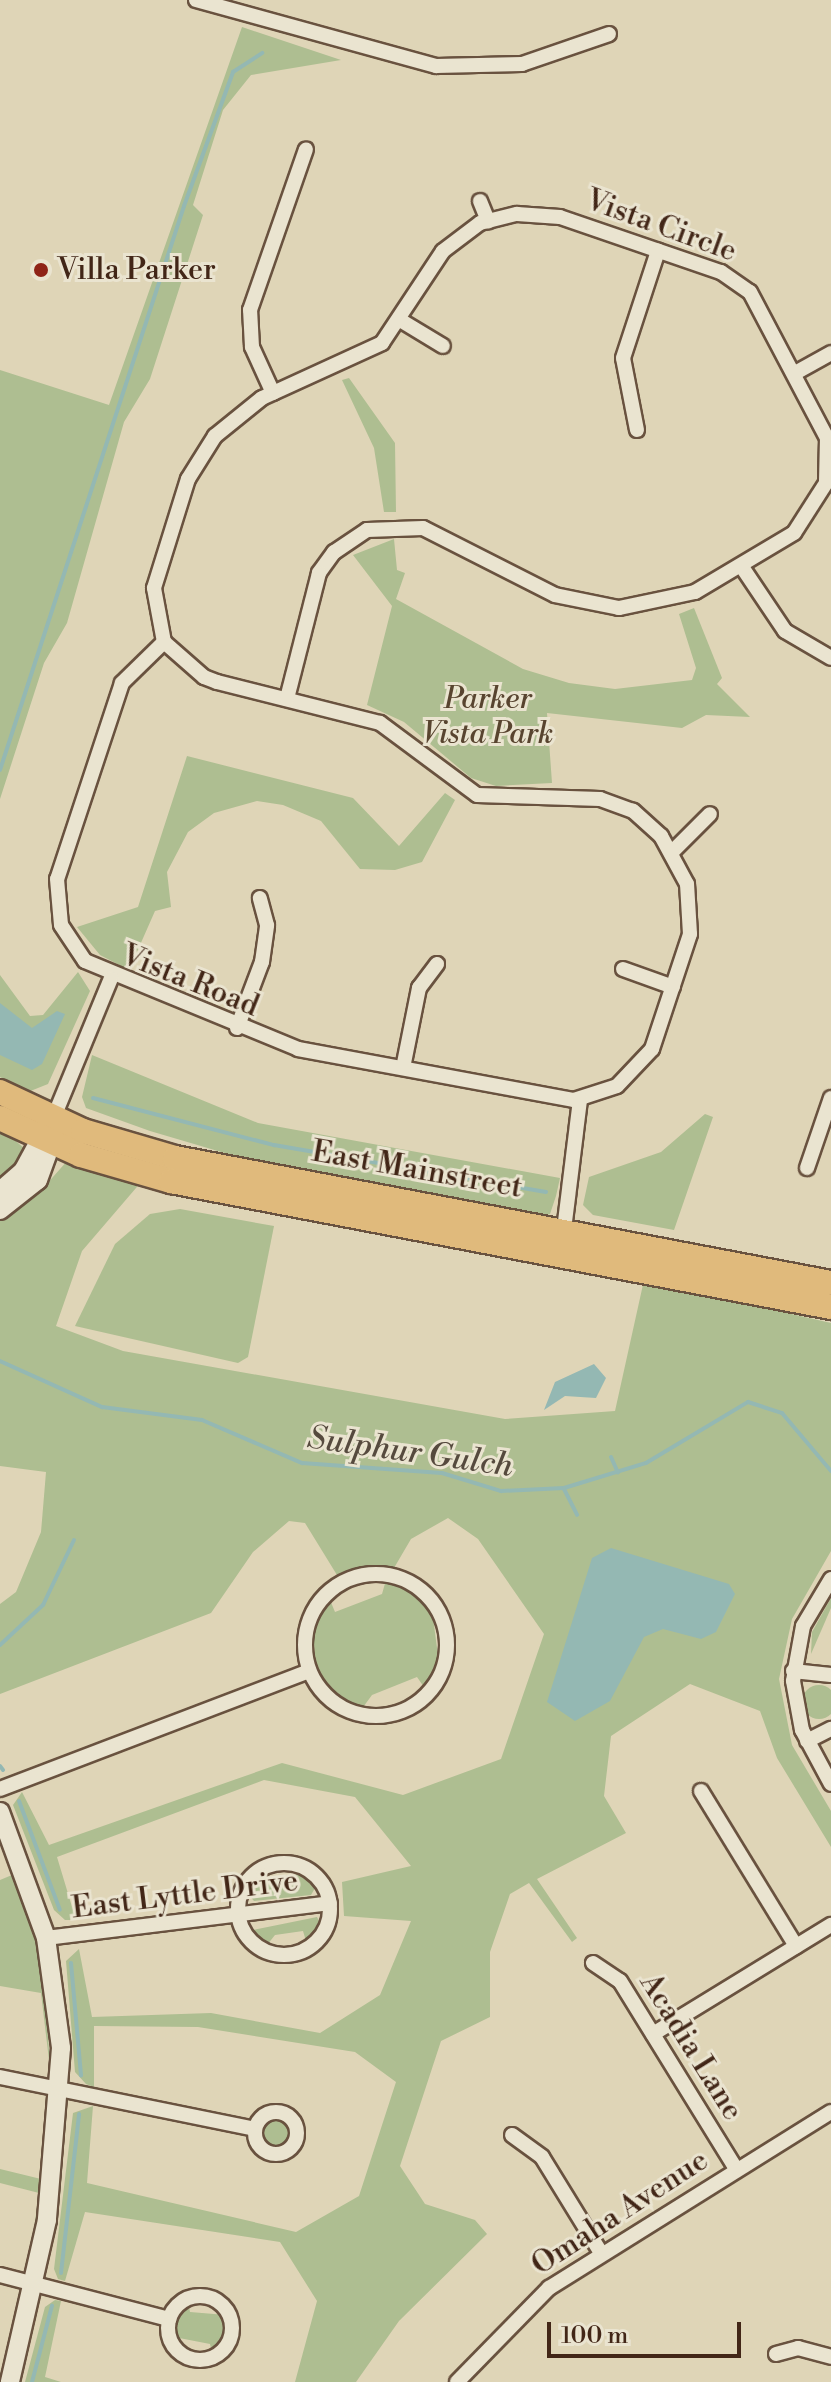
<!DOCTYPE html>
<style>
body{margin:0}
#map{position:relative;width:831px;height:2382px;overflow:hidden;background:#dfd5b7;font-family:"Libre Bodoni",serif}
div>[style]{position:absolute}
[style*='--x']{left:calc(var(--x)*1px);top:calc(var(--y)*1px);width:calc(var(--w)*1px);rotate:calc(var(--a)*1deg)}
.green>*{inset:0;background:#aebe91}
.round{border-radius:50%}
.water>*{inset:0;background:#94b8b3}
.stream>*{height:4px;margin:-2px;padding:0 2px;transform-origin:2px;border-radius:2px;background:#94b8b3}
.roads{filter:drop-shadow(2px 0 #69523f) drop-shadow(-2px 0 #69523f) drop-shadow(0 2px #69523f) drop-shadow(0 -2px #69523f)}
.minor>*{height:14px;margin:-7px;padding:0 7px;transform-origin:7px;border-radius:7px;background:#eae4d0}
.minor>.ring{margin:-7px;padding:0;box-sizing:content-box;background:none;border:14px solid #eae4d0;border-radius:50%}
.tertiary>*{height:18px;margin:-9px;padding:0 9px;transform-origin:9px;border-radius:9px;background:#eae4d0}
.primary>*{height:24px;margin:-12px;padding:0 12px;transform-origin:12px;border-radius:12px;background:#e0ba7c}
.dots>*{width:22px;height:22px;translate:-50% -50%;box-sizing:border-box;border:4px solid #eae4d0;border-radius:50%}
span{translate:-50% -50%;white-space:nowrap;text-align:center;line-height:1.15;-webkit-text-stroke:6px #eae4d0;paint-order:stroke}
.street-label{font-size:30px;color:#422617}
.poi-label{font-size:30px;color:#422617}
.left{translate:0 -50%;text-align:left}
.park-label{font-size:30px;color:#58442f;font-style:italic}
.water-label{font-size:32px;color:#564a3e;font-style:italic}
.scale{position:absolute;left:547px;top:2322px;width:194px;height:36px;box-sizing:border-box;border:4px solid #422617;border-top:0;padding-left:10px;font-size:24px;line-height:28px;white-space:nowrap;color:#422617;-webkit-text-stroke:6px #eae4d0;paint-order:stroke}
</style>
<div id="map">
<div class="green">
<i style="clip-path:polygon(242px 27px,341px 60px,251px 75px,223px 110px,193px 205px,203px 215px,150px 379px,124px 422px,67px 623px,44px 663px,0 799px,0 370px,109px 405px)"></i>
<i style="clip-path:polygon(349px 378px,395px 443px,396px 512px,384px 512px,374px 448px,342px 380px)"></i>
<i style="clip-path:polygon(394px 539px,397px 570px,405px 573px,396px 599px,523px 669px,569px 683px,615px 689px,692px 680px,696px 668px,679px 614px,694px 608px,722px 678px,717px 684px,750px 717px,706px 715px,682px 728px,547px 713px,552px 783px,496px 786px,471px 778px,404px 722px,367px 705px,392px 606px,353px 555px)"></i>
<i style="clip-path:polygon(187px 756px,353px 798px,399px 846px,445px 793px,455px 800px,422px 862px,395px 870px,360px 869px,321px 821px,283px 805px,257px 801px,214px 813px,188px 832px,167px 872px,171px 907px,155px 911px,129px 970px,100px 955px,77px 927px,138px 907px)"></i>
<i style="clip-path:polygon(78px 972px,90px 991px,48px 1084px,28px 1092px,0 1077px,0 975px,30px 1016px,43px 1015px)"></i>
<i style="clip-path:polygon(92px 1055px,258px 1123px,560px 1178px,556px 1196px,550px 1214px,540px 1217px,276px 1168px,150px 1131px,86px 1108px,82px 1097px)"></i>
<i style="clip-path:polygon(705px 1114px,713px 1117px,674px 1230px,593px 1215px,583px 1205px,589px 1177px,661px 1152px)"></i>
<i style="clip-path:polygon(0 1127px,26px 1150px,0 1182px)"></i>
<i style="clip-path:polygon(68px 1160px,142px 1181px,82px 1251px,56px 1326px,123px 1351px,505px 1419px,615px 1411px,644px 1280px,831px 1323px,831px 1551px,792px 1619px,779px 1679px,792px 1745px,831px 1811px,831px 1847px,777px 1758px,760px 1711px,690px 1684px,611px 1736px,604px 1796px,626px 1833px,537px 1879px,577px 1938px,572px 1942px,529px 1883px,510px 1894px,490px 1952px,490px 2017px,441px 2041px,400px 2166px,425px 2204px,475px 2220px,487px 2234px,399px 2321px,356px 2382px,295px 2382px,317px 2301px,280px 2242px,85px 2212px,65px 2281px,58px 2279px,54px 2269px,73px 2113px,93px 2106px,87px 2183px,296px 2232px,359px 2196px,396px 2082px,355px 2052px,198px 2027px,94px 2026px,94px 2087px,86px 2084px,75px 2072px,66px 1961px,79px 1949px,92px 2017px,211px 2013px,320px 2033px,380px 1995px,411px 1921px,344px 1916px,342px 1882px,411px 1866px,355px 1797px,264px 1780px,57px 1857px,76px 1920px,65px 1920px,54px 1910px,13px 1805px,22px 1792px,49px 1845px,282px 1763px,403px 1795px,501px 1759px,544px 1634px,478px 1539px,448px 1518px,411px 1539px,394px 1568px,337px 1575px,305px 1523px,289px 1521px,253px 1552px,211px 1613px,0 1694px,0 1604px,16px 1592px,41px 1532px,46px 1472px,0 1466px,0 1220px,37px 1195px)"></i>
<i style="clip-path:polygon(180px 1209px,274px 1226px,248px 1357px,238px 1363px,75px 1326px,115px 1244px,150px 1214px)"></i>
<i style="clip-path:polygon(386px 1580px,411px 1589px,432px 1610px,439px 1663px,426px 1690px,417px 1677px,372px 1695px,361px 1710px,334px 1696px,317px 1676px,312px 1624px,324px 1602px,330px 1600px,335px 1612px,382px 1594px)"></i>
<i style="clip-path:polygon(831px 1598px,831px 1608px,811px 1654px,812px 1632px)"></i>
<i class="round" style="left:802px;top:1685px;width:34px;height:34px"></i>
<i style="clip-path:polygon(0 1829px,42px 1956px,51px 2077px,41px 1993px,0 1986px,0 1880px,12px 1875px)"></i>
<i style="clip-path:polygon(301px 1874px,315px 1888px,311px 1895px,254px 1901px,249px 1895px,261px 1878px)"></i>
<i style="clip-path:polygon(317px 1917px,321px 1925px,306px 1941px,303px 1931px,275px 1935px,267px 1945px,253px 1930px)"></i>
<i style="clip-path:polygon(49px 2098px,45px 2182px,28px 2271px,39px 2193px,0 2183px,0 2169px,41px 2179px)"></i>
<i class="round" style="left:260px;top:2117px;width:32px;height:32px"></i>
<i style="clip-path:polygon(55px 2300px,61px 2301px,45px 2377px,61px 2382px,25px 2382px,45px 2307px)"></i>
<i style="clip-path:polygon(188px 2302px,190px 2312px,226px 2315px,228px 2333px,212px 2353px,210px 2344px,174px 2337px,177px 2315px)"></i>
</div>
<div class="water">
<i style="clip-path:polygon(0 1003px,32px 1028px,57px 1011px,65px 1014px,42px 1064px,32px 1070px,0 1055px)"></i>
<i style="clip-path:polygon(594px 1364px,606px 1378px,596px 1398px,565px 1396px,544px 1410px,555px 1382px)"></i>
<i style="clip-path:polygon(611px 1548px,729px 1584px,735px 1594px,716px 1632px,701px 1639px,663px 1629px,644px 1637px,610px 1701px,575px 1721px,547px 1702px,592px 1558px)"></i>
</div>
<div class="stream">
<i style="--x:0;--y:770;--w:593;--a:-71.93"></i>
<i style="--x:184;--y:206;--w:143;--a:-69.9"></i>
<i style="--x:233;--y:72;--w:35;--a:-33"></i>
<i style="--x:93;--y:1098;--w:187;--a:14.6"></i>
<i style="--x:274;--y:1145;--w:276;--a:9.8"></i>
<i style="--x:0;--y:1361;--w:112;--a:24.3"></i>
<i style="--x:102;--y:1407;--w:101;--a:7.4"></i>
<i style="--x:202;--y:1420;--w:109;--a:23.3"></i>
<i style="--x:302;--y:1463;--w:140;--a:4.1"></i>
<i style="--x:442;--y:1473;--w:62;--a:17"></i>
<i style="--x:501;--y:1491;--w:63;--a:-2.7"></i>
<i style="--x:564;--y:1488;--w:86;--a:-17"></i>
<i style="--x:646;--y:1463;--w:119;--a:-30.9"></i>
<i style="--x:748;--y:1402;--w:36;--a:18"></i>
<i style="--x:782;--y:1413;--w:76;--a:49.8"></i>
<i style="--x:611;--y:1457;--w:17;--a:66"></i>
<i style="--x:564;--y:1489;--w:29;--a:63"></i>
<i style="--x:0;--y:1645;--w:59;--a:-42.9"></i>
<i style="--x:43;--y:1605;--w:72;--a:-64.5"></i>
<i style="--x:0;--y:1766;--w:5;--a:53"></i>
<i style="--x:19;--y:1801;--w:116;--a:69.4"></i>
<i style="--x:71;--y:1963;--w:113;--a:84.9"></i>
<i style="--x:61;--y:2273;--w:160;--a:-83.5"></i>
<i style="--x:32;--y:2382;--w:79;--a:-75.3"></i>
</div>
<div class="roads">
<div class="minor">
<i style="--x:196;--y:0;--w:249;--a:15.4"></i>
<i style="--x:436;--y:66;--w:86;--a:-1.3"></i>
<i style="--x:522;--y:64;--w:92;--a:-19"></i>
<i style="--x:480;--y:201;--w:22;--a:68"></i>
<i style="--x:400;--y:320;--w:50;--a:31.2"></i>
<i style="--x:797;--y:372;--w:39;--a:-29"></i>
<i style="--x:273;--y:393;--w:51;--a:-114.5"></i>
<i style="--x:252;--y:347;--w:37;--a:-93"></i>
<i style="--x:250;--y:310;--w:170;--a:-70.8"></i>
<i style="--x:637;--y:430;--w:73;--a:-101"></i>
<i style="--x:623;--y:358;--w:113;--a:-71.9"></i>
<i style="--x:742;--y:567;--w:77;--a:56.1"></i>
<i style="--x:785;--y:631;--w:53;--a:30.4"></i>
<i style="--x:164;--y:642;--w:59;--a:135.7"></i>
<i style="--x:122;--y:683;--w:206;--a:108.3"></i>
<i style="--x:57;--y:879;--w:46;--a:85"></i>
<i style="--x:61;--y:925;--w:43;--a:56.3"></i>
<i style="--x:85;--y:961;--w:230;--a:22.4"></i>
<i style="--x:298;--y:1049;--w:281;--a:10.5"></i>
<i style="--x:574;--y:1100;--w:45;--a:-18"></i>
<i style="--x:617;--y:1086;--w:51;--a:-46.6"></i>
<i style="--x:652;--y:1049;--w:121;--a:-71.7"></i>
<i style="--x:690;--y:934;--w:50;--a:-93.4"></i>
<i style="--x:687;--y:884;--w:55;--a:-118.4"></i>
<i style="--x:661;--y:836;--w:38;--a:-138"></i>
<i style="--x:633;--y:811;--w:35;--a:-160"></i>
<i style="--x:600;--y:799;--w:123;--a:-178.1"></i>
<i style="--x:477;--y:795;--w:121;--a:-143.4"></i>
<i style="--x:380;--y:723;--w:168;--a:-165.9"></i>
<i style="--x:217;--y:682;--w:14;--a:-159"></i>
<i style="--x:204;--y:677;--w:53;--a:-138.8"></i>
<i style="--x:164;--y:642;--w:55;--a:-100.5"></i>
<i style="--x:154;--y:588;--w:114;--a:-72.7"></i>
<i style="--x:188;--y:479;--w:51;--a:-57.9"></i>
<i style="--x:215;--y:436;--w:60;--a:-39"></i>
<i style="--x:262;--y:398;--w:132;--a:-24.6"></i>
<i style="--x:382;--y:343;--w:110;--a:-56.5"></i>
<i style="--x:443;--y:251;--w:46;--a:-37.1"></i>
<i style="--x:480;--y:223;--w:38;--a:-14"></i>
<i style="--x:517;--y:214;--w:43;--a:4"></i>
<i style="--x:560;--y:217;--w:170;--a:18.9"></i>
<i style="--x:721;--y:272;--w:35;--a:35"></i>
<i style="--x:750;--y:292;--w:165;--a:62.2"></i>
<i style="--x:827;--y:438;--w:45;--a:91.3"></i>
<i style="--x:826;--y:483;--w:59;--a:122.6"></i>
<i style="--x:794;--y:533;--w:115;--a:149.2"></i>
<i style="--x:695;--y:592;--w:78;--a:168.1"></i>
<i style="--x:619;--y:608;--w:65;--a:-168.5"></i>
<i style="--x:555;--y:595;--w:148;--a:-153.1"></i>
<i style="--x:423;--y:528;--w:56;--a:178"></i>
<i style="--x:367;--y:530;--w:40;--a:146"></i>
<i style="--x:334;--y:552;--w:26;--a:126"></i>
<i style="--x:319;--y:573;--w:130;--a:104.3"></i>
<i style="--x:673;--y:851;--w:52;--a:-45"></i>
<i style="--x:623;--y:969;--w:53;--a:19.8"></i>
<i style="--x:237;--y:1028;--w:71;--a:-69.3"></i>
<i style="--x:262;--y:962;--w:37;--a:-82"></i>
<i style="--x:267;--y:925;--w:28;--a:-105"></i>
<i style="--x:403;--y:1068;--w:82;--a:-78.7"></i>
<i style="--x:419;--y:988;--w:30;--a:-53"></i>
<i style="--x:53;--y:1119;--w:152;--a:-67.6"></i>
<i style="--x:807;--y:1168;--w:74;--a:-71.1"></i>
<i style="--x:564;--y:1230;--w:132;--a:-83"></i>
<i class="ring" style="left:305px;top:1574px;width:128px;height:128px"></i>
<i style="--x:831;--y:1579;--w:55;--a:120.8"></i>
<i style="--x:803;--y:1626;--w:56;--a:100.3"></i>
<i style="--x:793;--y:1681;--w:50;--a:79.6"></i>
<i style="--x:802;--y:1730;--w:61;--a:61.8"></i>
<i style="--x:793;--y:1671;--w:38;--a:6"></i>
<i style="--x:807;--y:1741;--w:27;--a:-27"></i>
<i style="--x:0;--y:1789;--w:331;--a:-20.9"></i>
<i style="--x:701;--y:1791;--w:182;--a:58.5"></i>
<i class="ring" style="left:238px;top:1863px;width:78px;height:78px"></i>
<i style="--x:46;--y:1938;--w:286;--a:-7"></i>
<i style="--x:593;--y:1963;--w:32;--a:34"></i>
<i style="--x:620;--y:1981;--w:221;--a:58.3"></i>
<i style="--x:653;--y:2034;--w:209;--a:-31.5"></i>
<i style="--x:0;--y:2077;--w:260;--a:11.5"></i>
<i class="ring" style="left:255px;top:2112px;width:28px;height:28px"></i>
<i style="--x:512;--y:2135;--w:37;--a:36"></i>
<i style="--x:542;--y:2157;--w:113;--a:58.4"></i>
<i style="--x:0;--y:2275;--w:175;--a:14.6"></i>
<i class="ring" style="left:168px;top:2296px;width:50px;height:50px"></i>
<i style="--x:776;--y:2354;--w:23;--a:-15"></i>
<i style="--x:798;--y:2348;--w:34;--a:15"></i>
<i style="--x:457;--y:2382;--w:132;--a:-45.6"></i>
<i style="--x:549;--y:2288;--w:332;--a:-32"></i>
</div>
<div class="tertiary">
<i style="--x:0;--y:1191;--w:30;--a:-41"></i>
<i style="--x:23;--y:1171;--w:50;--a:-61.4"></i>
<i style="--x:0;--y:1210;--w:48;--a:-38.3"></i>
<i style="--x:38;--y:1180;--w:50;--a:-70.1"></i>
<i style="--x:0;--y:1812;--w:134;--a:69.9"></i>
<i style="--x:46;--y:1938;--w:111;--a:82.2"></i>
<i style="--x:61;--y:2048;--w:173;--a:94.7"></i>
<i style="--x:47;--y:2220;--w:166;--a:102.9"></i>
</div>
<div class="primary">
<i style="--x:0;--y:1092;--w:92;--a:25.2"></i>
<i style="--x:83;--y:1131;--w:96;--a:16.4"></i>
<i style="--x:175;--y:1158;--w:668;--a:10.79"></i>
<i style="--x:0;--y:1118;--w:89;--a:24.6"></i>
<i style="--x:81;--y:1155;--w:94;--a:16.1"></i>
<i style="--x:171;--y:1181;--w:672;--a:10.81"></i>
</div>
</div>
<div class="dots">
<i style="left:41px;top:270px;background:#8f2418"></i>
</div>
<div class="street-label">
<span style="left:661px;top:226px;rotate:20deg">Vista Circle</span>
<span style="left:190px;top:981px;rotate:22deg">Vista Road</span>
<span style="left:417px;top:1170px;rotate:10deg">East Mainstreet</span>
<span style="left:185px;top:1895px;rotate:-7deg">East Lyttle Drive</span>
<span style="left:691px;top:2047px;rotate:58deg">Acadia Lane</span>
<span style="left:620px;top:2213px;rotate:-33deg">Omaha Avenue</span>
</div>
<div class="poi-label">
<span class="left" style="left:57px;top:270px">Villa Parker</span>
</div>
<div class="park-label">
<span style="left:488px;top:716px">Parker<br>Vista Park</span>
</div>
<div class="water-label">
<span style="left:410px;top:1452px;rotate:8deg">Sulphur Gulch</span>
</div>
<div class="scale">100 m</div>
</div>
